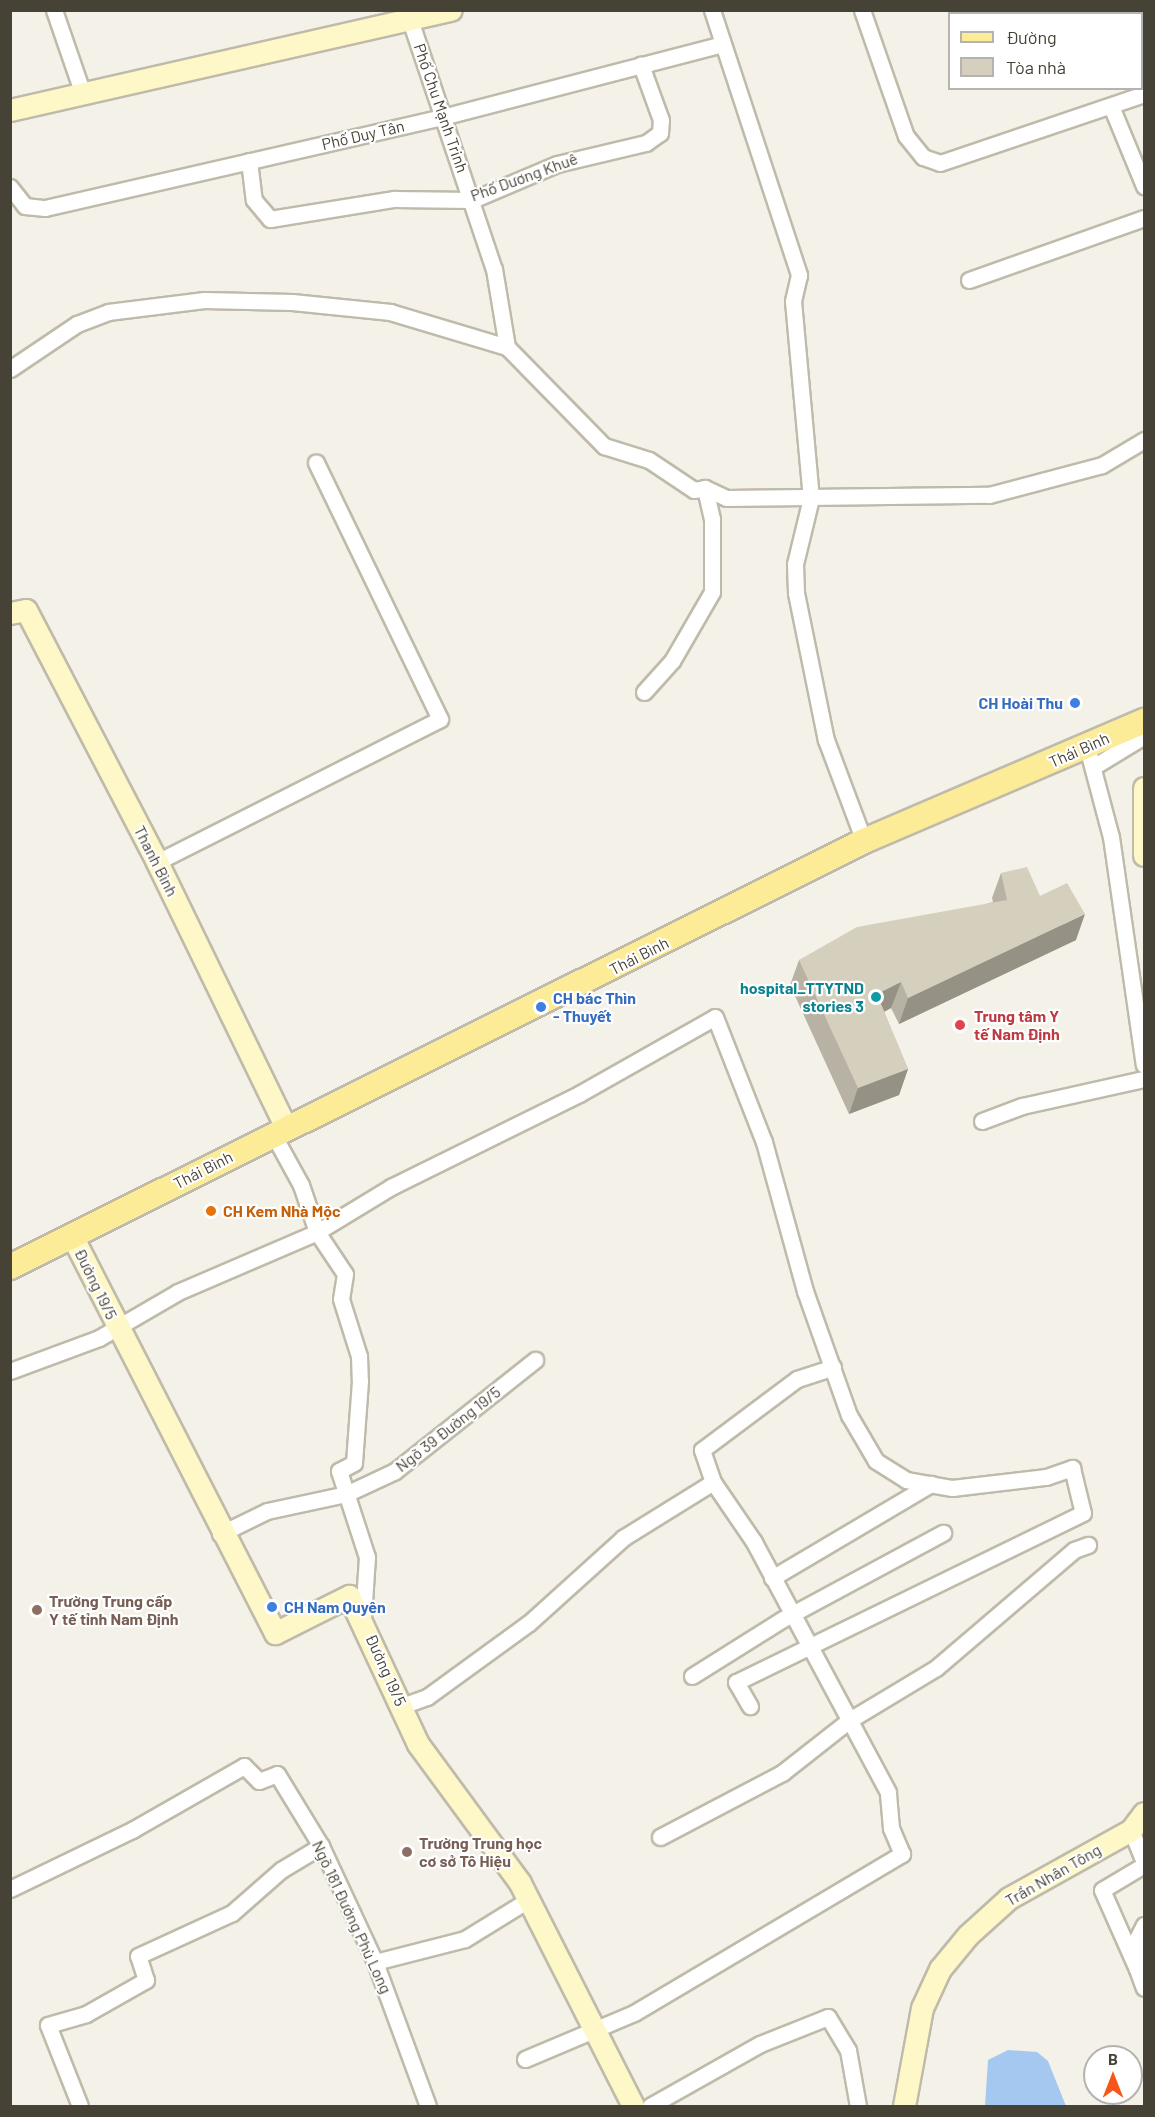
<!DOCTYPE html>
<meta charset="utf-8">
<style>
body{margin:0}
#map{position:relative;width:1155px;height:2117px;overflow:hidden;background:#f4f1e8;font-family:Barlow,sans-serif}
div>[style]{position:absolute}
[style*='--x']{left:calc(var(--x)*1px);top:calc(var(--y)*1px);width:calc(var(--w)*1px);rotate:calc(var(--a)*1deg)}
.water>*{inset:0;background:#a4c8f0}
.roads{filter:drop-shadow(2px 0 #bfbaaa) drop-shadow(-2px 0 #bfbaaa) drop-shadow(0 2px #bfbaaa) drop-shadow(0 -2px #bfbaaa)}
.street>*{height:15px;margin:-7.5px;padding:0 7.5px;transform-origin:7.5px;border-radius:7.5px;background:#fff}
.secondary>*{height:21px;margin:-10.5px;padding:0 10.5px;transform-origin:10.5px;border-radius:10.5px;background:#fef7c7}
.primary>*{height:24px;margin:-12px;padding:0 12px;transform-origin:12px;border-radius:12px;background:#fdec97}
.wall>*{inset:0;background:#b7b2a3}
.shaded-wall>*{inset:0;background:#959184}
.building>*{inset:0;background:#d5cfbd}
.dots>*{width:16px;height:16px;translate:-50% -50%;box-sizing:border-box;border:3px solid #fff;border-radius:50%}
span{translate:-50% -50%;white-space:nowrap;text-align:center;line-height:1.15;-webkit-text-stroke:4.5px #fff;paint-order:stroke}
.street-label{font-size:16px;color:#474236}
.shop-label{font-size:16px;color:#366cbe;font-weight:700}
.right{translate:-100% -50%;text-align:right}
.left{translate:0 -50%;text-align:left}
.culture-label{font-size:16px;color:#0d838f;font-weight:700}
.health-label{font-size:16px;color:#be3a42;font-weight:700}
.food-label{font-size:16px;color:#c56008;font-weight:700}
.education-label{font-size:16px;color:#785e54;font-weight:700}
.frame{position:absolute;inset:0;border:12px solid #474236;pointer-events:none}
.legend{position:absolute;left:948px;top:12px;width:195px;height:78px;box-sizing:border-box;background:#fff;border:2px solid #b5b3af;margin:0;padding:8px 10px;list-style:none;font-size:18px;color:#474236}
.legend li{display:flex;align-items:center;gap:12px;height:30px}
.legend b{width:30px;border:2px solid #b5b3af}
.north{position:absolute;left:1083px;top:2045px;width:60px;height:60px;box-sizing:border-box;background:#fff;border:2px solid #b5b3af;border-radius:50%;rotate:0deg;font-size:16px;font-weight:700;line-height:24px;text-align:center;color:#474236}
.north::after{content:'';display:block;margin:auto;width:21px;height:27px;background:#f8551a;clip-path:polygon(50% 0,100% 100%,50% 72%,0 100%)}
</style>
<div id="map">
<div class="water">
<i style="clip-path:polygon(1008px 2050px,1037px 2052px,1048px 2061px,1066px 2106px,985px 2106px,988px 2060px)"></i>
</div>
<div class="roads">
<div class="street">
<i style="--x:54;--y:10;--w:89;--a:71"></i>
<i style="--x:712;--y:10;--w:279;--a:71.8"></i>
<i style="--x:799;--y:275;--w:27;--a:103"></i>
<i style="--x:793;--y:301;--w:198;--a:84.8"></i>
<i style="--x:811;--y:498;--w:68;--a:103.6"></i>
<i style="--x:795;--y:564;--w:29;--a:88"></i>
<i style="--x:796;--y:593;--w:150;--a:78.5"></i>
<i style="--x:826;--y:740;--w:108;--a:69.4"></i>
<i style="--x:862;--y:10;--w:133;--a:70.8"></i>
<i style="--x:906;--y:136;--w:27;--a:51"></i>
<i style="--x:923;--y:157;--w:18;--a:19"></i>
<i style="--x:940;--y:163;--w:215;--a:-18.7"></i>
<i style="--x:407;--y:11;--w:272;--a:71.4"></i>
<i style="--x:494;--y:269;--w:79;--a:80.5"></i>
<i style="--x:1111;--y:106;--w:87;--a:67.6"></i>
<i style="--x:249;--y:161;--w:39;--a:83"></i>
<i style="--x:254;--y:200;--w:25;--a:50"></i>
<i style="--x:270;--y:219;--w:126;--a:-9.2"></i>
<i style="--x:394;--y:199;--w:78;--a:0.7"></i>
<i style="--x:472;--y:200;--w:92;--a:-23"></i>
<i style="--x:557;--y:164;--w:91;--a:-13.3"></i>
<i style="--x:646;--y:143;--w:17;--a:-36"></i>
<i style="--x:660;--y:133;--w:13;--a:-86"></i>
<i style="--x:661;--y:120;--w:59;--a:-110"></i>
<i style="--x:10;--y:187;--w:24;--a:52"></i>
<i style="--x:25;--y:206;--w:20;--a:6"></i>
<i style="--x:45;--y:208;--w:411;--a:-12.9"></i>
<i style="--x:446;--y:116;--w:286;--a:-14.6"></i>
<i style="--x:969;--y:280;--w:186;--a:-19.5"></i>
<i style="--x:10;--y:369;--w:81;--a:-33.9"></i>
<i style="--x:77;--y:324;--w:33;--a:-21"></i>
<i style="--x:108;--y:312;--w:97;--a:-7.1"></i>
<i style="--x:204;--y:300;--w:88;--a:1.3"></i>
<i style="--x:292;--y:302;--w:99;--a:5.8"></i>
<i style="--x:390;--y:312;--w:122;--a:16.7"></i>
<i style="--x:507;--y:347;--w:139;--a:45.6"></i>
<i style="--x:604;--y:446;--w:47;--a:17.3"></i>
<i style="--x:649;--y:460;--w:54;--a:33.7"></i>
<i style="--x:694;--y:490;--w:11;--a:-10"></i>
<i style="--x:705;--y:488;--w:23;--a:25"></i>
<i style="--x:726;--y:498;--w:263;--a:-0.7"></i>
<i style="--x:989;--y:495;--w:117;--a:-14.9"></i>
<i style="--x:1102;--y:465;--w:49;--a:-30.8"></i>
<i style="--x:644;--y:692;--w:42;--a:-47.9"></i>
<i style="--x:672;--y:661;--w:80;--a:-59.9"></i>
<i style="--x:712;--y:592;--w:73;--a:-90"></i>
<i style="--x:712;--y:519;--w:32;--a:-103"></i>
<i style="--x:1087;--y:747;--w:93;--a:75.1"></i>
<i style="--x:1111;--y:837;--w:230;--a:81.8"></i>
<i style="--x:1093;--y:767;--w:60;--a:-31.3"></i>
<i style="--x:157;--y:862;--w:317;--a:-26.8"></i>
<i style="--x:440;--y:719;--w:285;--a:-115.8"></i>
<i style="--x:982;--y:1121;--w:43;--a:-20.6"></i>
<i style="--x:1022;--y:1106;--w:125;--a:-12.5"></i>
<i style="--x:273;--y:1134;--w:58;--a:61.2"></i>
<i style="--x:301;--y:1185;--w:50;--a:71.2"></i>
<i style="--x:317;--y:1232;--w:50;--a:56.3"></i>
<i style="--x:345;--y:1274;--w:25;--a:99"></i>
<i style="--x:341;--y:1299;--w:60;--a:72.5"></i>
<i style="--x:359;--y:1356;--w:25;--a:88"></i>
<i style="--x:360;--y:1381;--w:82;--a:94.2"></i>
<i style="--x:354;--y:1463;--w:17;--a:152"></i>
<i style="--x:339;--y:1471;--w:90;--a:72"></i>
<i style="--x:367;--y:1557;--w:61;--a:93.8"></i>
<i style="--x:10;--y:1371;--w:95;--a:-20.3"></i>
<i style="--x:99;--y:1338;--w:91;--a:-30.2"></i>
<i style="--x:178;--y:1292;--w:151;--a:-23.3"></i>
<i style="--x:317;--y:1232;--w:87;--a:-31.3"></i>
<i style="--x:391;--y:1187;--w:210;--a:-26.3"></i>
<i style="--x:579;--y:1094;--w:156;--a:-29.5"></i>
<i style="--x:715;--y:1017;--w:134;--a:68.6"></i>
<i style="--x:764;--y:1142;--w:155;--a:74.6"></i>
<i style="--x:805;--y:1291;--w:132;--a:70.5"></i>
<i style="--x:849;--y:1415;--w:53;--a:59.6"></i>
<i style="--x:876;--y:1461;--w:36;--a:32"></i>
<i style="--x:906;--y:1480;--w:47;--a:9.9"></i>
<i style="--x:952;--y:1488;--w:95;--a:-6.7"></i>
<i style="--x:1046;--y:1477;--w:28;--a:-19"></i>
<i style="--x:1072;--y:1468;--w:46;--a:76.3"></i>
<i style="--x:1083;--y:1513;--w:386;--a:154"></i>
<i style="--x:736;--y:1682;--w:28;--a:60"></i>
<i style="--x:220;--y:1534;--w:52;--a:-26.1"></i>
<i style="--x:267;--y:1511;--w:81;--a:-12.1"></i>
<i style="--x:346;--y:1494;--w:54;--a:-25.1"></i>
<i style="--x:395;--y:1471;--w:179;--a:-38.4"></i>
<i style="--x:772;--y:1578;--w:185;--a:-30.6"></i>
<i style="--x:692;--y:1676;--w:107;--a:-32.1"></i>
<i style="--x:783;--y:1619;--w:182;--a:-28.3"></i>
<i style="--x:402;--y:1706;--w:27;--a:-20"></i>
<i style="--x:427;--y:1697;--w:126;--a:-36"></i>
<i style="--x:529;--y:1623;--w:127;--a:-42.1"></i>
<i style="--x:623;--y:1538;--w:106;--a:-31.9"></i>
<i style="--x:1131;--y:1830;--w:35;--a:68"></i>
<i style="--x:660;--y:1837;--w:138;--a:-27.7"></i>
<i style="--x:782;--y:1773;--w:84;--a:-38.2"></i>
<i style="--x:848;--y:1721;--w:103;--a:-31.1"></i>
<i style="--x:936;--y:1668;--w:182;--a:-40.5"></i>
<i style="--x:1074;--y:1550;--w:15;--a:-20"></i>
<i style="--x:10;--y:1889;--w:136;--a:-25.8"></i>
<i style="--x:132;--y:1830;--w:129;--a:-29.7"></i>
<i style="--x:244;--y:1766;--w:21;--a:45"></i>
<i style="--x:259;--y:1781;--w:19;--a:-21"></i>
<i style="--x:277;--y:1774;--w:84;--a:58.6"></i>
<i style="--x:321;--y:1846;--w:128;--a:65"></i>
<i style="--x:375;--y:1962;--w:153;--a:69.8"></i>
<i style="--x:1144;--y:1925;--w:16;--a:117"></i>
<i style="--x:1137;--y:1939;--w:30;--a:90"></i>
<i style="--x:1137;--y:1969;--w:20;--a:70"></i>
<i style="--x:375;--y:1962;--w:93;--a:-14.3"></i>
<i style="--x:465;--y:1939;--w:74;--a:-31.8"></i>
<i style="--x:1137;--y:1969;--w:86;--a:-113.9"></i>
<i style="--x:1102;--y:1890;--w:49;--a:-30.8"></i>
<i style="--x:525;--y:2059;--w:118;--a:-22.9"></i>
<i style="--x:634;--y:2013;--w:312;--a:-30.7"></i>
<i style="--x:902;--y:1854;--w:28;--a:-113"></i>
<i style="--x:891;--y:1828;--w:36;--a:-95"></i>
<i style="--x:888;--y:1792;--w:284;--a:-118.2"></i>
<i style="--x:754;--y:1542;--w:73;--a:-124.3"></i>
<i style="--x:713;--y:1482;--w:34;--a:-109"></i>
<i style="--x:702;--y:1450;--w:119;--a:-36.8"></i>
<i style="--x:797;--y:1379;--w:38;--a:-18"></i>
<i style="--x:80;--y:2106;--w:87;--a:-111.6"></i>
<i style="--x:48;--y:2025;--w:40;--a:-16"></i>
<i style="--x:86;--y:2014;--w:69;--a:-29.5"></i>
<i style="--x:146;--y:1980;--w:25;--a:-108"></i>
<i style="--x:138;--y:1956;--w:103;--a:-24.6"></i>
<i style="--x:232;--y:1913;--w:65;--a:-41.3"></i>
<i style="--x:281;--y:1870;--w:47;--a:-31"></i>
<i style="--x:650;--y:2106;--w:126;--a:-29.4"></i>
<i style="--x:760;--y:2044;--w:73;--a:-21.7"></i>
<i style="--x:828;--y:2017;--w:39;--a:59"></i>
<i style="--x:848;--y:2050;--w:57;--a:79.9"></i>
</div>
<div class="secondary">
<i style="--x:10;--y:110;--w:452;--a:-12.8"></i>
<i style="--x:10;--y:613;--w:16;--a:-11"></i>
<i style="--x:26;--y:610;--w:284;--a:62.5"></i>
<i style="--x:157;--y:862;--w:296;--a:64.1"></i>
<i style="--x:1144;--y:788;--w:67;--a:90"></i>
<i style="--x:72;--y:1236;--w:446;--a:62.9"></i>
<i style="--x:275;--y:1633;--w:83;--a:-26.6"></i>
<i style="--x:349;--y:1596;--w:163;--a:65"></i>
<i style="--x:418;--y:1744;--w:172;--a:53.7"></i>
<i style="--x:520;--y:1883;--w:250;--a:63.1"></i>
<i style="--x:904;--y:2106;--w:100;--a:-79.6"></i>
<i style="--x:922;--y:2008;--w:43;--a:-65.2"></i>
<i style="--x:940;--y:1969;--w:44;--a:-50.5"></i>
<i style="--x:968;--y:1935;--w:55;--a:-42.1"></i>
<i style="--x:1009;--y:1898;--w:140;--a:-29.1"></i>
<i style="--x:1131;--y:1830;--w:21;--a:-53"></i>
</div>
<div class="primary">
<i style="--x:10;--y:1267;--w:954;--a:-26.51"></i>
<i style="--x:864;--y:841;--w:305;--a:-23.2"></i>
</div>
</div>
<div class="wall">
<i style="clip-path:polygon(1001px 873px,1040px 896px,1076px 940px,899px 1024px,891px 1008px,884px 1012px,908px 1069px,899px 1095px,849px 1114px,790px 985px,799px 960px,993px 902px,992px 898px)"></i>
</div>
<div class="shaded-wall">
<i style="clip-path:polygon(1085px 914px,1076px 940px,899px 1024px,908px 998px)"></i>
<i style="clip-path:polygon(901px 982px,891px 1008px,868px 1020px,877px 994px)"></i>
<i style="clip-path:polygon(908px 1069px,899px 1095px,849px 1114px,858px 1088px)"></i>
</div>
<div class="building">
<i style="clip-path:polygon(1027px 867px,1040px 896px,1067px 883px,1085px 914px,908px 998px,901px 982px,877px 994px,908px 1069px,858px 1088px,799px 960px,857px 927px,1007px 900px,1001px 873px)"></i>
</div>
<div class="dots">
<i style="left:1075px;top:703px;background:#3f7fe0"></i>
<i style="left:876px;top:997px;background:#0f9aa8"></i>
<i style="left:541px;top:1007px;background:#3f7fe0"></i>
<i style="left:960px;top:1025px;background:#e0444e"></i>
<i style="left:211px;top:1211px;background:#e8710a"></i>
<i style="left:272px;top:1607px;background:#3f7fe0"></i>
<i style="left:37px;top:1610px;background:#8d6e63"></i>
<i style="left:407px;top:1852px;background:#8d6e63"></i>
</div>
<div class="street-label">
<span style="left:441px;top:108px;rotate:71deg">Phố Chu Mạnh Trinh</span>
<span style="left:363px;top:135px;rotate:-13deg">Phố Duy Tân</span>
<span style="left:524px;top:177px;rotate:-20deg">Phố Dương Khuê</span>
<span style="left:1079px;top:750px;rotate:-24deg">Thái Bình</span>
<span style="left:156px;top:861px;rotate:63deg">Thanh Bình</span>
<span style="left:639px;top:956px;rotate:-27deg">Thái Bình</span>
<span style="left:203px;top:1170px;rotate:-27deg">Thái Bình</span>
<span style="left:96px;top:1284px;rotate:64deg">Đường 19/5</span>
<span style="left:448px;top:1429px;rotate:-38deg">Ngõ 39 Đường 19/5</span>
<span style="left:386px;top:1670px;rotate:66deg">Đường 19/5</span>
<span style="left:1053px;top:1875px;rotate:-30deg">Trần Nhân Tông</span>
<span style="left:352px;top:1917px;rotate:65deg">Ngõ 181 Đường Phù Long</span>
</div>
<div class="shop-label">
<span class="right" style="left:1063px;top:703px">CH Hoài Thu</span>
<span class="left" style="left:553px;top:1007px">CH bác Thìn<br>- Thuyết</span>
<span class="left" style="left:284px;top:1607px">CH Nam Quyên</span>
</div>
<div class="culture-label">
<span class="right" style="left:864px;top:997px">hospital_TTYTND<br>stories 3</span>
</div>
<div class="health-label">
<span class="left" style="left:974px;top:1025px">Trung tâm Y<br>tế Nam Định</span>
</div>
<div class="food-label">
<span class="left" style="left:223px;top:1211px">CH Kem Nhà Mộc</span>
</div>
<div class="education-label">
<span class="left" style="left:49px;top:1610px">Trường Trung cấp<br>Y tế tỉnh Nam Định</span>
<span class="left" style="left:419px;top:1852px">Trường Trung học<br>cơ sở Tô Hiệu</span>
</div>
<div class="frame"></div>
<ul class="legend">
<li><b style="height:8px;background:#fdec97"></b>Đường</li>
<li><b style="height:16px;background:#d5cfbd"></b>Tòa nhà</li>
</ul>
<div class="north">B</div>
</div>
